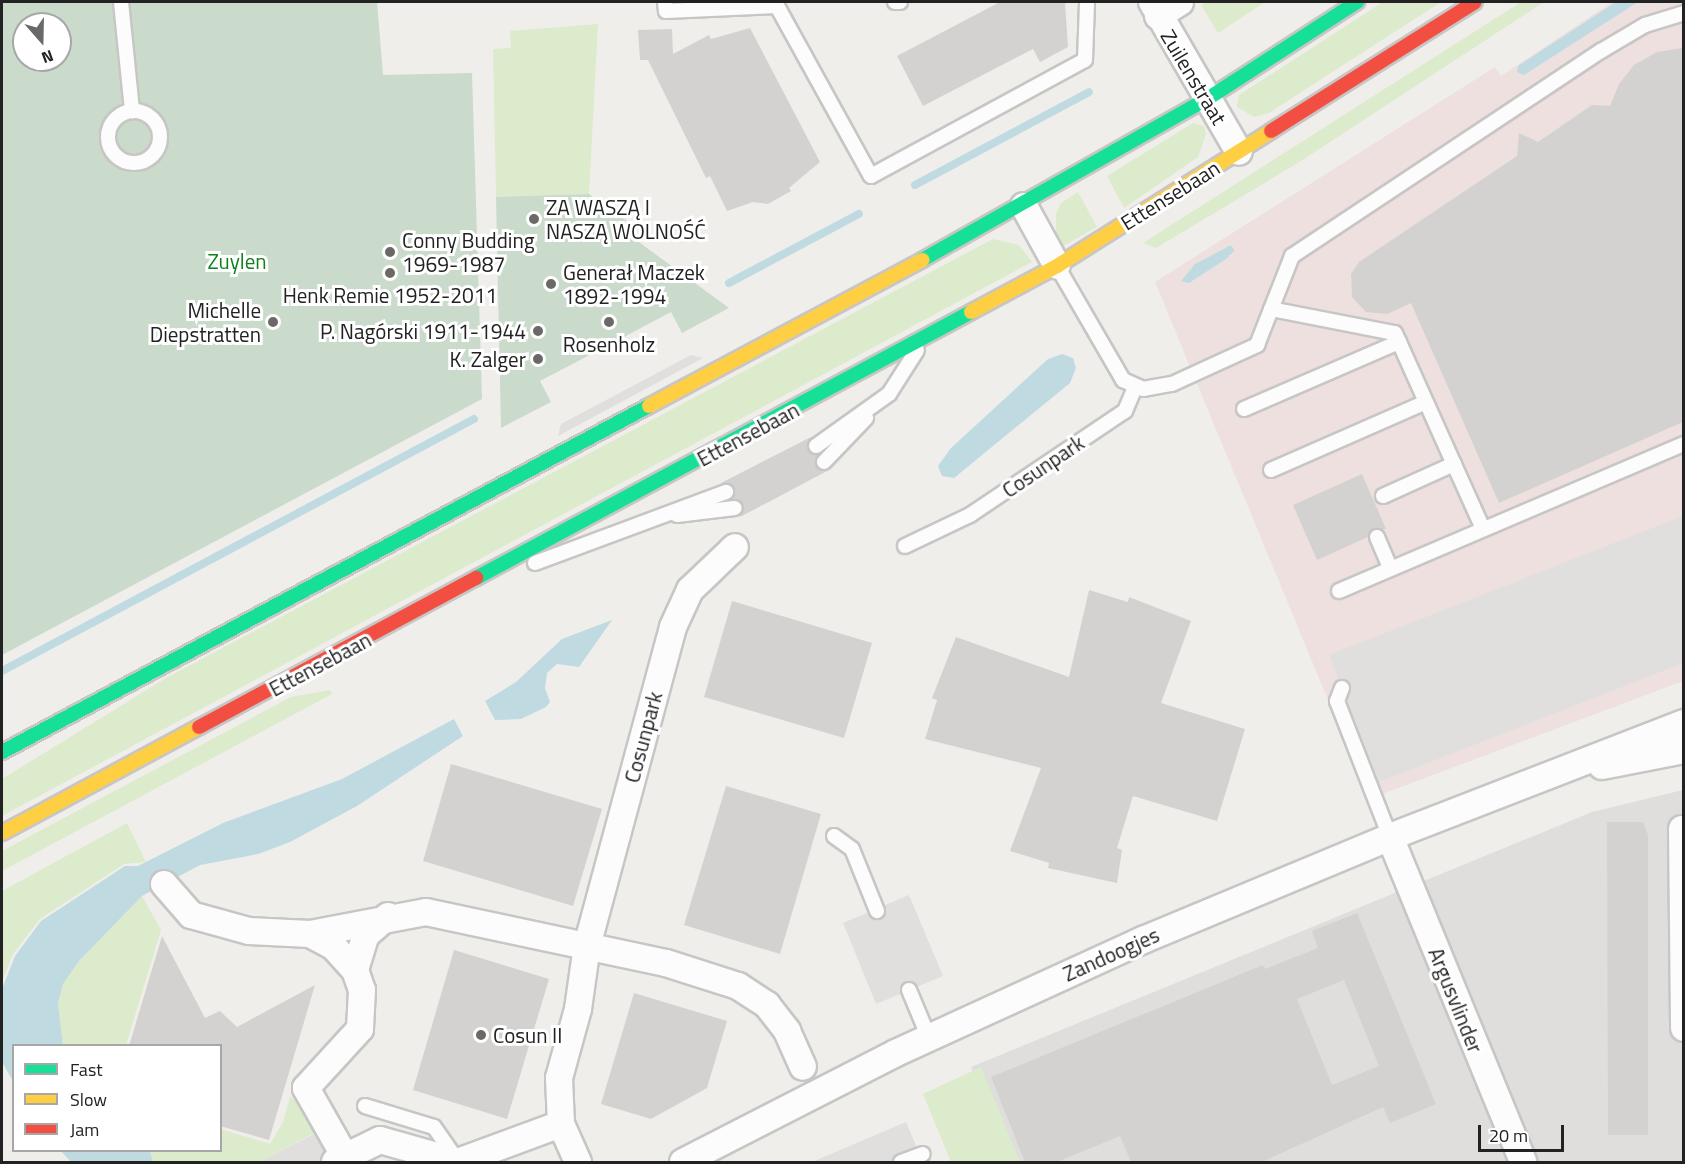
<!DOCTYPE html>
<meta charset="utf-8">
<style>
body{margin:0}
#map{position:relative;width:1685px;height:1164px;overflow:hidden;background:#f0eeeb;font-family:"Titillium Web",sans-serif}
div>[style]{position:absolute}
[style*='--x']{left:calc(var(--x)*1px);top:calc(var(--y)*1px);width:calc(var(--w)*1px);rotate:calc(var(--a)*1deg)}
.residential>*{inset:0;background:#dfdedc}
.commercial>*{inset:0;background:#ede0de}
.grass>*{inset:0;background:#dcebcb}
.cemetery>*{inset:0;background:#cadacb}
.parking>*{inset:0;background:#e0dfde}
.water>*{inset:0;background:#c0dae2}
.stream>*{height:8px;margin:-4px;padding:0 4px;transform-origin:4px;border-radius:4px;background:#c0dae2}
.building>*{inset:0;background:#d4d2d0}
.roads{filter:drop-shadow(2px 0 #c7c6c5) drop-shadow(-2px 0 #c7c6c5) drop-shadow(0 2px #c7c6c5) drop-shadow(0 -2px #c7c6c5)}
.lane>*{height:14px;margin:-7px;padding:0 7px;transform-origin:7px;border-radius:7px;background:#fdfcfc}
.lane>.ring{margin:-7px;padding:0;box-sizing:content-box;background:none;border:14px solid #fdfcfc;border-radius:50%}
.street>*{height:26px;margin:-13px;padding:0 13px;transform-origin:13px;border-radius:13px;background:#fdfcfc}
.fast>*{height:14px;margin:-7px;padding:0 7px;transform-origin:7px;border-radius:7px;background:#16e098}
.slow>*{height:14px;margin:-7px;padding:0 7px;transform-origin:7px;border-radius:7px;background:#ffcf43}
.jam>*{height:14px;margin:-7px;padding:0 7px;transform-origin:7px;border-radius:7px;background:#f24e42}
.dots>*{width:16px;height:16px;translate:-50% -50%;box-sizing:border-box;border:3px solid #fff;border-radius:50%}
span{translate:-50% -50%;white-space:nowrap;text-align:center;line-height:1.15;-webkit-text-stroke:6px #fff;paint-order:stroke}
.street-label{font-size:21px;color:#222}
.poi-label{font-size:21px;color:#222}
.left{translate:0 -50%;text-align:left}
.right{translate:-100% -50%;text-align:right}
.park-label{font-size:21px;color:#0f811b}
.frame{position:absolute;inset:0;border:3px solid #222;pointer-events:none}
.legend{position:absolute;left:12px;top:1044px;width:210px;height:108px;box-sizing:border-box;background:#fff;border:2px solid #a7a7a7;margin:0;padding:8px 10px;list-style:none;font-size:18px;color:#222}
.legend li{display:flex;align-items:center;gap:12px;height:30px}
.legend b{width:30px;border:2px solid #a7a7a7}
.north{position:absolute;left:12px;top:12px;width:60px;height:60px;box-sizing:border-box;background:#fff;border:2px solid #a7a7a7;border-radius:50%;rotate:160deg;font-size:16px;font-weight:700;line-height:24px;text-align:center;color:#222}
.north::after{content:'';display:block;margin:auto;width:21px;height:27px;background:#6a6968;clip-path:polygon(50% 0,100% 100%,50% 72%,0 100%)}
.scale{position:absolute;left:1478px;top:1125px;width:86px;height:27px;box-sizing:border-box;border:3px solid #222;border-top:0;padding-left:8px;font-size:18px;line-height:21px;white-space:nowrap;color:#222;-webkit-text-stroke:4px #fff;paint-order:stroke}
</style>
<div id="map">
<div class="residential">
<i style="clip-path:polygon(1683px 790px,1683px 1162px,1012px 1162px,971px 1067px,1592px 812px)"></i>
</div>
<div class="commercial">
<i style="clip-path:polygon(1612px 2px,1683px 2px,1683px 681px,1369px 799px,1155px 282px,1495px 67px,1501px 76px)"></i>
</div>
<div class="grass">
<i style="clip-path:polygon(1207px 2px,1265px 2px,1218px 33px,1201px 5px)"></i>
<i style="clip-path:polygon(1383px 2px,1441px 2px,1269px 113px,1254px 117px,1237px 107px,1239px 95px)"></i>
<i style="clip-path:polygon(1521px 2px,1544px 2px,1301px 161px,1156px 248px,1143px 243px)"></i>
<i style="clip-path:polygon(598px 24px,589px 194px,496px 197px,493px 49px,511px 48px,510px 31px)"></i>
<i style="clip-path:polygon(1193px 123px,1204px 126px,1206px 134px,1198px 157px,1124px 208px,1107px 176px)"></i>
<i style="clip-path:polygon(1078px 192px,1097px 227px,1063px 246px,1056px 240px,1056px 214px,1061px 203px)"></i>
<i style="clip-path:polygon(993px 239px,1019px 245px,1032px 262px,2px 816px,2px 779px,166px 678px)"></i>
<i style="clip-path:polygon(330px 690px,332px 694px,2px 871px,2px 851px,291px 697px)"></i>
<i style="clip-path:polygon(127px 823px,146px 862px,124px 864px,40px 919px,13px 954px,2px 982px,2px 891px)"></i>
<i style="clip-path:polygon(142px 896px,161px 930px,126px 1045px,63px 1045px,58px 1004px,63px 984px,79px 961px)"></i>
<i style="clip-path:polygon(981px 1067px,1020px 1162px,951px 1162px,923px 1094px)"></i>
<i style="clip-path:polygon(290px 1097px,305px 1105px,322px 1129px,259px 1162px,153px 1162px,150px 1151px,220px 1150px,221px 1129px,270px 1144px,283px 1122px)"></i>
</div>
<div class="cemetery">
<i style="clip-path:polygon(evenodd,2px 2px,377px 2px,383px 75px,472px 73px,482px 399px,2px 655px,2px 2px,24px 24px,60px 24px,60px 60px,24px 60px,24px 24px)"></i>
<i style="clip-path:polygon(589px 194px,627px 221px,621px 229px,729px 308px,682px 333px,671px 312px,620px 339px,540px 381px,551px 402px,501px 428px,496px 197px)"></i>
</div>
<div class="parking">
<i style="clip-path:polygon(691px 355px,703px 358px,558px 436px,561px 424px)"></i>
<i style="clip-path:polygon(1683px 516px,1683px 663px,1379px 782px,1329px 655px)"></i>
<i style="clip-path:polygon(909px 895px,943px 976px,876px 1004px,843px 923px)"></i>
<i style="clip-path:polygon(906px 1122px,923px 1162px,812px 1162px)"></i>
<i style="clip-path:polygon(326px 1128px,344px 1162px,259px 1162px)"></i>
</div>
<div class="water">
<i style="clip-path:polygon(1616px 2px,1638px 2px,1524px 75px,1517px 72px,1518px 66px)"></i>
<i style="clip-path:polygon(1220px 251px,1229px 257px,1189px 283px,1181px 281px,1195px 264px)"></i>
<i style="clip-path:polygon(1062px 354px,1073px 358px,1076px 368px,1070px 383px,954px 478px,942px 476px,938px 466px,951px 448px,1048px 359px)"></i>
<i style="clip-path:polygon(612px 620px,579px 667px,557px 664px,547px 673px,545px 688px,550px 702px,546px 707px,521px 719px,495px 720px,485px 701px,516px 682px,562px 639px)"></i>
<i style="clip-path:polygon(454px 719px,463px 736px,357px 806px,290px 842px,258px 854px,200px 865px,142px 896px,79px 961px,63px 984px,58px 1004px,63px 1045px,14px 1046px,13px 1081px,2px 1062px,2px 989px,15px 956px,41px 921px,125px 866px,138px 866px,223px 823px,342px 779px)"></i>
<i style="clip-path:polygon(61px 1151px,150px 1151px,153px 1162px,71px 1162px)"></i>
</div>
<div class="stream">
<i style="--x:915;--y:185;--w:197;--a:-28.1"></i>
<i style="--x:1217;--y:258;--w:15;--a:-32"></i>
<i style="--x:729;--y:283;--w:147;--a:-28"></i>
<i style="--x:2;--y:671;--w:535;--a:-28.1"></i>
</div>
<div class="building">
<i style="clip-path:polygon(1000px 2px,1065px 2px,1068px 47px,1040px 62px,1033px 49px,923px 106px,897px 56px)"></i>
<i style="clip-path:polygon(750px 28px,820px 162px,789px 188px,791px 191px,768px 204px,753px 202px,727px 211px,710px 176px,706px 178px,648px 60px,640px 60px,638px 30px,672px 29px,673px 54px,709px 35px,711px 39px)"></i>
<i style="clip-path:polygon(1683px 48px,1683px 422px,1499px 503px,1411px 303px,1387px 314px,1366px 312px,1352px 297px,1351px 274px,1359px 262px,1517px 156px,1519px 133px,1538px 142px,1592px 105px,1610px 106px,1619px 84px,1634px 65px,1657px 52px)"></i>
<i style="clip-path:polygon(811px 437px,807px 447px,819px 454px,816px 465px,829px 470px,740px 517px,742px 503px,731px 499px,732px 485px,721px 483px)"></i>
<i style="clip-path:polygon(1362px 474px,1386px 529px,1373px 529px,1368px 537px,1317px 560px,1293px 505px)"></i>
<i style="clip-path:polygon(1089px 590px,1128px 602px,1129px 597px,1191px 621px,1161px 703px,1245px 729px,1217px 821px,1133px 796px,1117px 848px,1122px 850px,1117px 883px,1048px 868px,1049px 863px,1010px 851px,1041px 768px,925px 739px,937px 700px,932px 698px,956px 637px,1069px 677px)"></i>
<i style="clip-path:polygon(732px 601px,872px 643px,844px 738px,704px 697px)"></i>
<i style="clip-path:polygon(451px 764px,602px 809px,573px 906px,423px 861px)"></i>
<i style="clip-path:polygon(726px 786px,821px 814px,780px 954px,684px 925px)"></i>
<i style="clip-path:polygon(1607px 822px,1643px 822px,1648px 835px,1648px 1135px,1608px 1135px)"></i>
<i style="clip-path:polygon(evenodd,1357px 913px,1436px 1104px,1390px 1123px,1383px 1107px,1262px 1162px,1131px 1162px,1120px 1136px,1057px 1162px,1025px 1162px,991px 1077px,1263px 965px,1265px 969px,1318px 948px,1312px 931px,1357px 913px,1344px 980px,1379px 1066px,1332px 1085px,1297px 999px,1344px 980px)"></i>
<i style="clip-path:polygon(162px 936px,205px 1018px,220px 1011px,237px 1027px,315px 985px,269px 1140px,220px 1126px,220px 1046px,129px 1046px)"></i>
<i style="clip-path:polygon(454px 950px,549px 979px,507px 1119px,413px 1090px)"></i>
<i style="clip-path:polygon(634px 993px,727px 1021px,707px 1088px,651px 1119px,601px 1104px)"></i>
</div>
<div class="roads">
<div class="lane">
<i style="--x:121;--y:2;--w:110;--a:84.2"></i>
<i style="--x:665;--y:2;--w:9;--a:84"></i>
<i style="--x:666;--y:11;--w:111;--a:-2.6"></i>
<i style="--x:777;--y:6;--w:194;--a:61.1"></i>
<i style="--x:871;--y:176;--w:243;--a:-28.5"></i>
<i style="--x:1085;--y:60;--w:58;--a:-88"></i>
<i style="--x:895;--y:2;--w:5;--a:0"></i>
<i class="ring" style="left:108px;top:111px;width:38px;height:38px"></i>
<i style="--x:1057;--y:266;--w:132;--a:59.9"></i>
<i style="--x:1123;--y:380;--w:22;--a:24"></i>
<i style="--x:1143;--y:389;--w:29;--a:-10"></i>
<i style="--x:1172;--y:384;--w:94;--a:-24.6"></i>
<i style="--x:1257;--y:345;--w:96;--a:-68.5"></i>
<i style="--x:1292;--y:256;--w:371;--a:-33.6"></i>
<i style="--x:1601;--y:51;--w:51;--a:-30.6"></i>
<i style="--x:1645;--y:25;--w:41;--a:-17.1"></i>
<i style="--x:1271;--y:309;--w:126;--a:11"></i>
<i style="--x:1395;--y:333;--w:215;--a:65.8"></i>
<i style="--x:1244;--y:409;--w:169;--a:-23.4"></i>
<i style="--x:816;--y:446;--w:90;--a:-35.5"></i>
<i style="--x:889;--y:394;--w:52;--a:-57.5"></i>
<i style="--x:824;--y:462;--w:61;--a:-46.3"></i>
<i style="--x:1271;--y:470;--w:169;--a:-23.7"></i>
<i style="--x:1383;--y:496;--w:78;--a:-24.3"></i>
<i style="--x:677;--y:515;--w:58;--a:-6.9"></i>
<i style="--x:1377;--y:537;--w:34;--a:67"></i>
<i style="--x:905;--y:546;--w:72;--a:-25.5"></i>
<i style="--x:970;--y:515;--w:187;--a:-33.9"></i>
<i style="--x:1125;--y:411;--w:26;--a:-67"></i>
<i style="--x:535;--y:563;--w:204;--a:-20.4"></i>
<i style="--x:1339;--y:591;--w:375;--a:-23.1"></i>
<i style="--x:1342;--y:688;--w:14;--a:111"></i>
<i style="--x:1337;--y:701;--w:146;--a:68.7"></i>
<i style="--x:834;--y:836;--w:22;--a:36"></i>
<i style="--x:852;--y:849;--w:67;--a:68"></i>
<i style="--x:909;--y:990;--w:52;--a:67.4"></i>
<i style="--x:365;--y:1106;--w:72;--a:16.9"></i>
<i style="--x:434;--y:1127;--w:40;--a:55.1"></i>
<i style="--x:901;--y:1162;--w:23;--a:-20"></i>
</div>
<div class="street">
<i style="--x:1152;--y:2;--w:173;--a:59.9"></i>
<i style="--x:1158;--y:16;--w:26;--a:-32"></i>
<i style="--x:1024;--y:206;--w:68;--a:61.2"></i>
<i style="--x:1602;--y:766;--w:84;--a:-11"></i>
<i style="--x:1682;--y:829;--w:199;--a:89.4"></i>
<i style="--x:1390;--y:837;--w:351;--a:67.7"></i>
<i style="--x:164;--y:884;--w:41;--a:48.9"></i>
<i style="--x:191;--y:915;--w:60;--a:15.4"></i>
<i style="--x:249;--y:931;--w:61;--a:2.8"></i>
<i style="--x:310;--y:934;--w:118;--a:-10.7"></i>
<i style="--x:426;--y:912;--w:245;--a:12"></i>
<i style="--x:666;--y:963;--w:76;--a:17.7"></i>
<i style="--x:738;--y:986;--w:35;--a:33"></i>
<i style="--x:767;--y:1005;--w:33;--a:52"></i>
<i style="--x:787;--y:1031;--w:39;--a:66"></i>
<i style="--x:310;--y:934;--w:27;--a:28"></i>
<i style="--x:334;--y:947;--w:31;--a:48"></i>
<i style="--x:355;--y:970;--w:21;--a:71"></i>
<i style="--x:362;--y:990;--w:39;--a:93"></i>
<i style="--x:360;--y:1029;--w:80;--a:132.5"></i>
<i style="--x:306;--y:1088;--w:79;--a:60.5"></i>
<i style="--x:355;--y:970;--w:37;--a:-73"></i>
<i style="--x:366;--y:935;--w:29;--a:-41"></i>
<i style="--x:335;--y:1162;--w:50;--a:-26.1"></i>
<i style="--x:380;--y:1140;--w:81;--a:15.8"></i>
<i style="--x:458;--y:1162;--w:110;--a:-20.3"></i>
<i style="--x:578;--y:1162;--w:42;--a:-114.1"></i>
<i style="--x:561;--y:1124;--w:46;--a:-92.5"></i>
<i style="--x:559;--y:1078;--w:72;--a:-74.6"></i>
<i style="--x:578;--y:1009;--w:64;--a:-81.9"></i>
<i style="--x:587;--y:946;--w:330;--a:-74.9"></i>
<i style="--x:673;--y:627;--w:41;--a:-65.3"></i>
<i style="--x:690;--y:590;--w:62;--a:-43.7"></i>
<i style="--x:683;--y:1162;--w:239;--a:-27.1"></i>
<i style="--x:896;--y:1053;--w:272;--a:-24.6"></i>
<i style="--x:1143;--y:940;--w:268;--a:-22.6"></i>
<i style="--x:1390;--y:837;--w:315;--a:-21.2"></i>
</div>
<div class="fast">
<i style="--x:922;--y:260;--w:327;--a:-29.5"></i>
<i style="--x:1207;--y:99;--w:179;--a:-32.9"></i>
<i style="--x:476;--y:578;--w:562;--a:-28.25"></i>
<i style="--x:2;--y:752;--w:734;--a:-28.14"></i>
</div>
<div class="slow">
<i style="--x:971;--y:312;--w:98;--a:-28.1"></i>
<i style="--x:1057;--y:266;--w:253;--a:-32.2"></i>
<i style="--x:649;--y:406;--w:310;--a:-28.1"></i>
<i style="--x:2;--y:833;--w:224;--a:-28.3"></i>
</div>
<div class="jam">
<i style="--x:1271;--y:131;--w:241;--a:-32.3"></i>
<i style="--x:199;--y:727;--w:315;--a:-28.3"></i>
</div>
</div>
<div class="dots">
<i style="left:534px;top:219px;background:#6a6968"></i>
<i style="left:390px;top:252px;background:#6a6968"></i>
<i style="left:390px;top:273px;background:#6a6968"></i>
<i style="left:551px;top:284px;background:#6a6968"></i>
<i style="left:273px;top:322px;background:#6a6968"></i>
<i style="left:609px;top:322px;background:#6a6968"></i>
<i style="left:538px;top:331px;background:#6a6968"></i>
<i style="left:538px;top:359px;background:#6a6968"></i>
<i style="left:481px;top:1035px;background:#6a6968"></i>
</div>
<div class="street-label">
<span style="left:1194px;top:77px;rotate:59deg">Zuilenstraat</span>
<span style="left:1170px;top:195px;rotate:-32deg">Ettensebaan</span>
<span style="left:748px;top:434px;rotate:-28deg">Ettensebaan</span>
<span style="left:1043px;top:466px;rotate:-34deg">Cosunpark</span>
<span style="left:320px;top:664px;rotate:-28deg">Ettensebaan</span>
<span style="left:643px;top:737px;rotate:-75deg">Cosunpark</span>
<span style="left:1111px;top:954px;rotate:-24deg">Zandoogjes</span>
<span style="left:1456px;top:1000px;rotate:68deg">Argusvlinder</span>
</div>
<div class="poi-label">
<span class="left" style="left:546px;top:219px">ZA WASZĄ I<br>NASZĄ WOLNOŚĆ</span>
<span class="left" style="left:402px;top:252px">Conny Budding<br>1969-1987</span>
<span class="left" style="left:563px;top:284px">Generał Maczek<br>1892-1994</span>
<span style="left:390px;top:295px">Henk Remie 1952-2011</span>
<span class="right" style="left:261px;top:322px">Michelle<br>Diepstratten</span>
<span class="right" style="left:526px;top:331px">P. Nagórski 1911-1944</span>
<span style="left:609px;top:344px">Rosenholz</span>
<span class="right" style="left:526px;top:359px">K. Zalger</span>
<span class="left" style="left:493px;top:1035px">Cosun II</span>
</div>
<div class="park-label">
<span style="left:237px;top:261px">Zuylen</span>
</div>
<div class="frame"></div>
<ul class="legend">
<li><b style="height:8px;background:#16e098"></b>Fast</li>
<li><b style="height:8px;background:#ffcf43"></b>Slow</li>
<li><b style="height:8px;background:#f24e42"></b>Jam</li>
</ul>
<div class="north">N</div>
<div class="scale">20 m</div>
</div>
